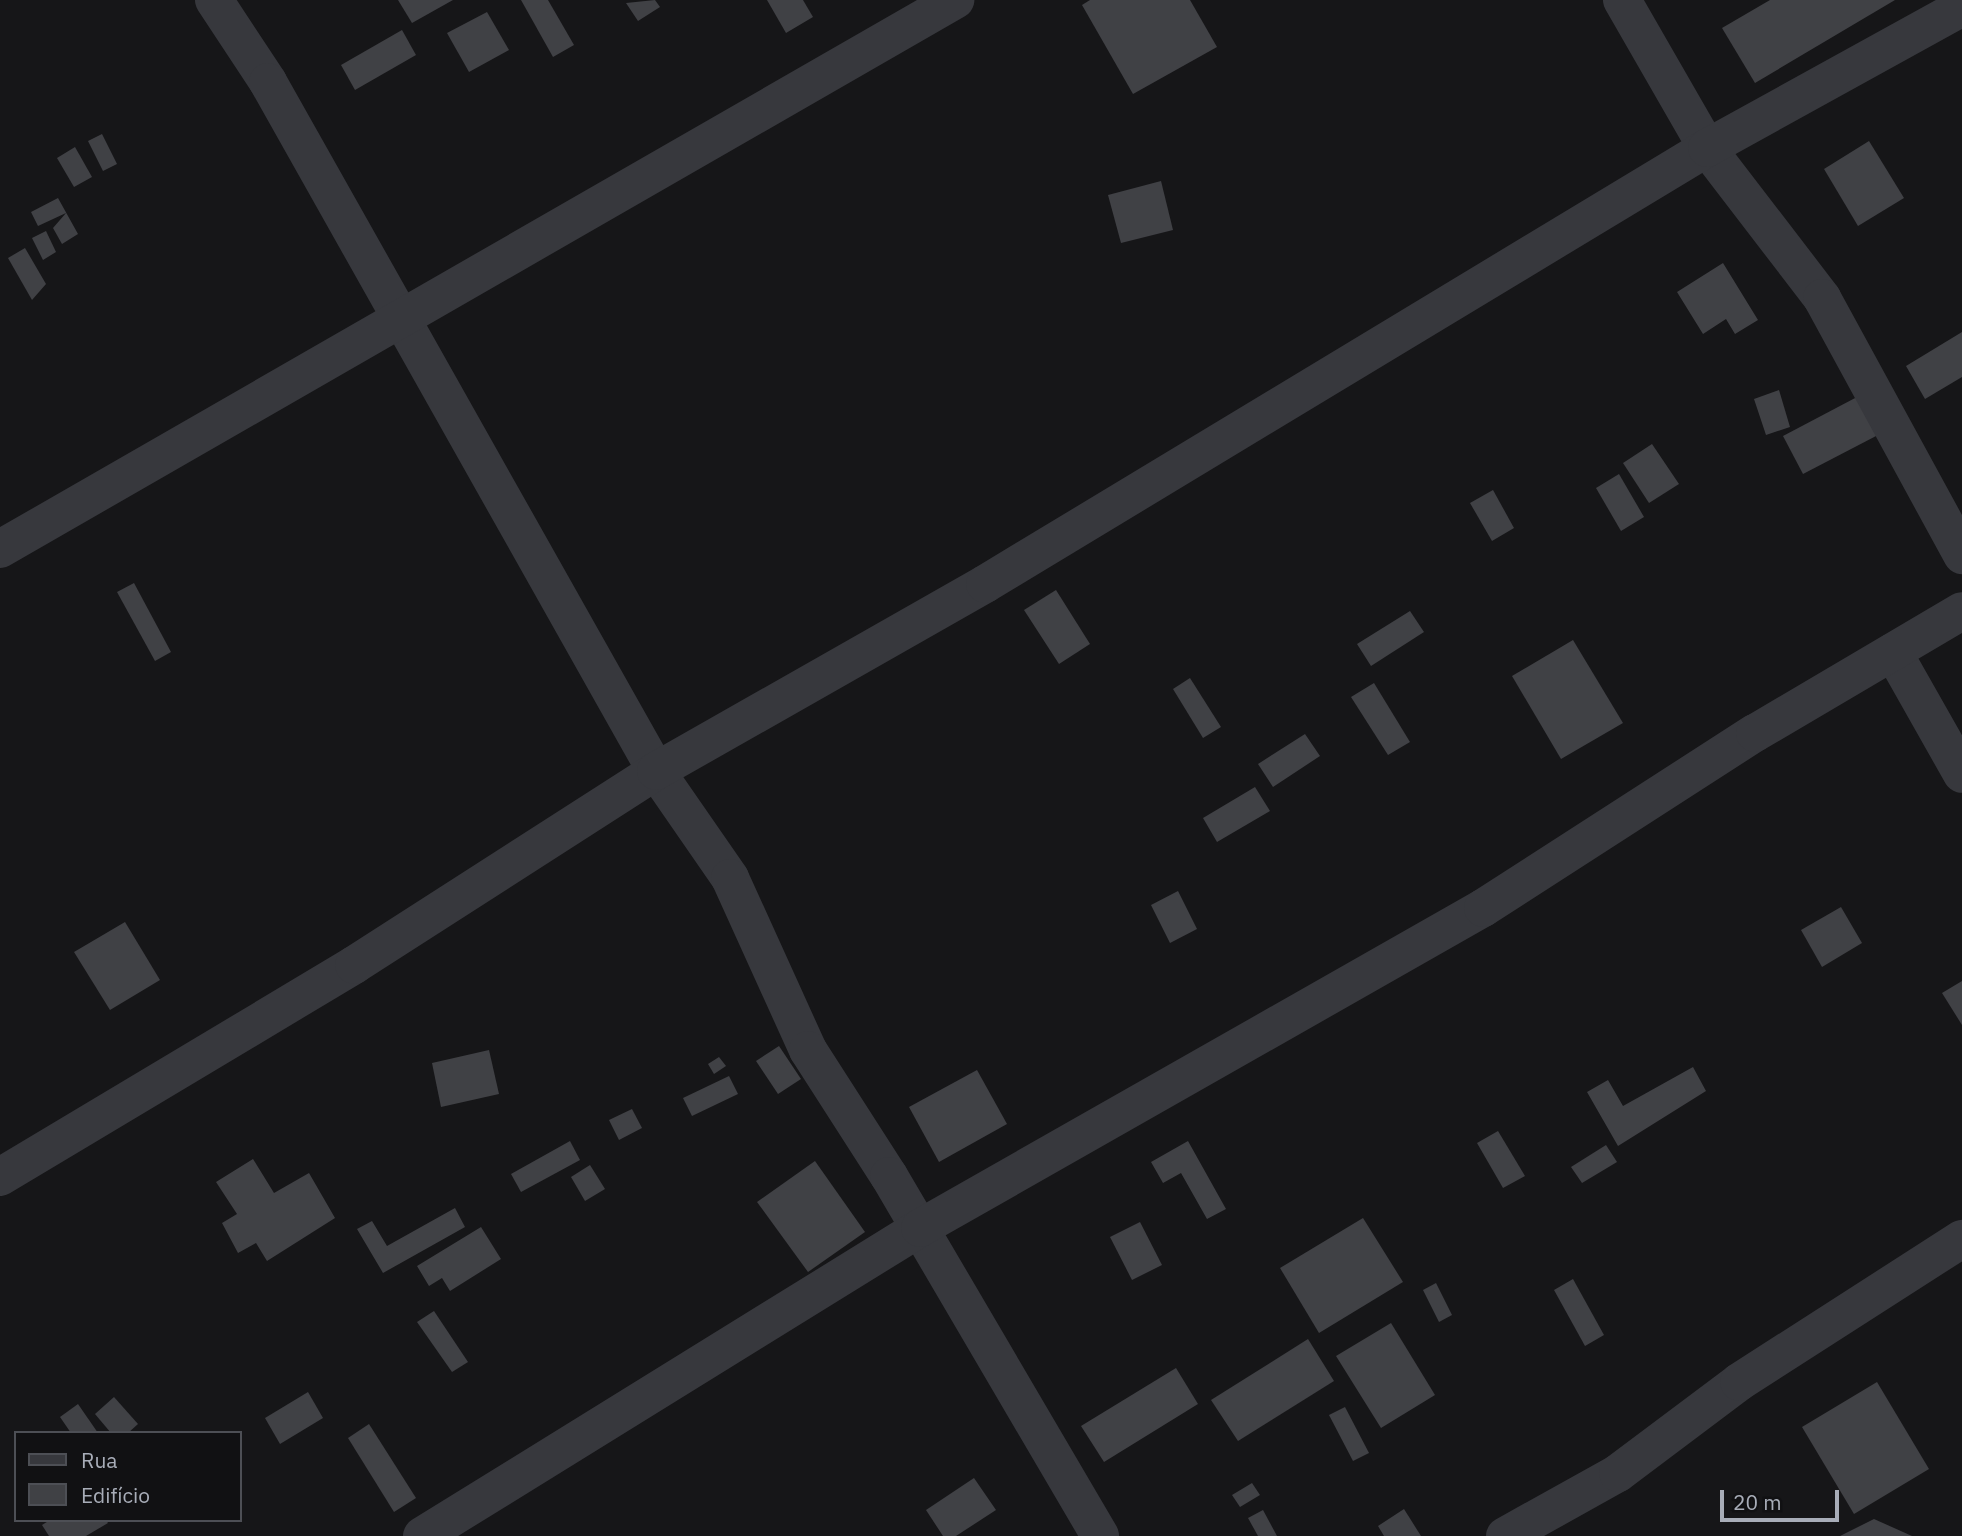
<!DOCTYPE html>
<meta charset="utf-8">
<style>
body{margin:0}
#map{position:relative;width:1962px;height:1536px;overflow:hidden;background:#161618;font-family:"IBM Plex Sans",sans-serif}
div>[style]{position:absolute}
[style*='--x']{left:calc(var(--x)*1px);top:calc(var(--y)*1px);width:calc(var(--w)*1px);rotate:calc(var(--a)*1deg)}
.building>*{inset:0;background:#404145}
.minor>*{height:38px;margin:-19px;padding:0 19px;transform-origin:19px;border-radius:19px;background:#37383d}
span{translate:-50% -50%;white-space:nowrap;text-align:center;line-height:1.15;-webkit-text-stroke:5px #111113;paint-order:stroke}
.legend{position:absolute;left:14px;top:1431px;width:228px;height:91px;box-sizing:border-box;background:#111113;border:2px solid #4d4f55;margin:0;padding:9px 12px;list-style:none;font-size:21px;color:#a8adb8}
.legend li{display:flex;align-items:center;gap:14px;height:35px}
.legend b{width:35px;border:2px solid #4d4f55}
.scale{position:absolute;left:1720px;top:1490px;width:119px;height:32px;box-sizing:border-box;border:4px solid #a8adb8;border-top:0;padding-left:9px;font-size:21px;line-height:24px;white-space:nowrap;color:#a8adb8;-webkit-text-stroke:5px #111113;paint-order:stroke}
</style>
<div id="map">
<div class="building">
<i style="clip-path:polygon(398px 0,453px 0,412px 23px)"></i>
<i style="clip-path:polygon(521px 0,548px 0,574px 45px,553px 57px)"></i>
<i style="clip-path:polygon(655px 0,660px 7px,638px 21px,626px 3px)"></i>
<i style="clip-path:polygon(767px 0,803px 0,813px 17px,786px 33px)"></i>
<i style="clip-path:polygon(1090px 0,1190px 0,1217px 47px,1133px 94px,1082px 5px)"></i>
<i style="clip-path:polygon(1770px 0,1895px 0,1755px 83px,1722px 28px)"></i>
<i style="clip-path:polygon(487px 12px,509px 50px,469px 72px,447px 33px)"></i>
<i style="clip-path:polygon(402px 30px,416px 55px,355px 90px,341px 65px)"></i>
<i style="clip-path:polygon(102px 134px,117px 164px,103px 171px,88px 141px)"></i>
<i style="clip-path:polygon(1869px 141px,1904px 198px,1858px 226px,1824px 169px)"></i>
<i style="clip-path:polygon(75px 147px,92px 177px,74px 187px,57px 158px)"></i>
<i style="clip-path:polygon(1161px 181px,1173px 230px,1121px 243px,1108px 195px)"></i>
<i style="clip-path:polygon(58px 198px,78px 234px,62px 244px,53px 228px,66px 213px,38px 226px,31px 212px)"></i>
<i style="clip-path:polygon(46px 231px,56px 252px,43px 260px,32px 238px)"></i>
<i style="clip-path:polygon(25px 248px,46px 284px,32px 300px,8px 258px)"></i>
<i style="clip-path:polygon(1723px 263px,1758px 320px,1735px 334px,1726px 319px,1703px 334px,1677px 292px)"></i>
<i style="clip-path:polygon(1962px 332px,1962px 377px,1925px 399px,1906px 366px)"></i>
<i style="clip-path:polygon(1779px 390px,1790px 427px,1766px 435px,1754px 399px)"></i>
<i style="clip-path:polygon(1857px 397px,1878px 435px,1803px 474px,1783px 436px)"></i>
<i style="clip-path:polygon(1652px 444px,1679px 484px,1649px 503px,1623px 463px)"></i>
<i style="clip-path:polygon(1619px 474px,1644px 517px,1621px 531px,1596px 488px)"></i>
<i style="clip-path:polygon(1493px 490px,1514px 528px,1492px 541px,1470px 503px)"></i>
<i style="clip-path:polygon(134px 583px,171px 652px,155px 661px,117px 592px)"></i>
<i style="clip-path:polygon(1056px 590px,1090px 644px,1059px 664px,1024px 610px)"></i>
<i style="clip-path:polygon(1410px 611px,1424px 632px,1371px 666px,1357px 644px)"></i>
<i style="clip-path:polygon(1573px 640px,1623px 723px,1561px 759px,1512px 676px)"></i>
<i style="clip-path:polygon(1190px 678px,1221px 727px,1203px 738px,1173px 689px)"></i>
<i style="clip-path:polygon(1374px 683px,1410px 742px,1388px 755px,1351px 697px)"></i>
<i style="clip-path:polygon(1305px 734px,1320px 756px,1273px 787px,1258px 764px)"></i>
<i style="clip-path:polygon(1255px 787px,1270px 811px,1217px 842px,1203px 818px)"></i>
<i style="clip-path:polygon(1178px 891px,1197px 929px,1170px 943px,1151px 905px)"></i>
<i style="clip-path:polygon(1841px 907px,1862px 943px,1822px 967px,1801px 930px)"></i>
<i style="clip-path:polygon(125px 922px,160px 980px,110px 1010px,74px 952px)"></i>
<i style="clip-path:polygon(1962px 981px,1962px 1025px,1942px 993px)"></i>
<i style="clip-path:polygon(779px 1046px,801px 1079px,778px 1094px,756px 1061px)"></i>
<i style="clip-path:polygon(489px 1050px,499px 1094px,441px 1107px,432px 1063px)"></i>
<i style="clip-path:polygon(719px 1057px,726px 1066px,714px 1074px,708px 1064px)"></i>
<i style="clip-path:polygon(1693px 1067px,1706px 1091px,1618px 1146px,1587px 1092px,1608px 1080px,1623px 1106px)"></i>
<i style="clip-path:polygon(977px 1070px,1007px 1124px,939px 1162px,909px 1107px)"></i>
<i style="clip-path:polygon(729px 1076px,738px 1094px,692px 1116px,683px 1098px)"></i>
<i style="clip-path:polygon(632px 1109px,642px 1128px,619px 1140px,609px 1120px)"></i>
<i style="clip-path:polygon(1498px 1131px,1525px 1176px,1503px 1188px,1477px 1143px)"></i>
<i style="clip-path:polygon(570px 1141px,580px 1160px,521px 1192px,511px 1174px)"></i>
<i style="clip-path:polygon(1188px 1141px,1226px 1209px,1207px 1219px,1181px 1173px,1163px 1183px,1151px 1162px)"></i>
<i style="clip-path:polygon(1606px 1145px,1617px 1162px,1582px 1183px,1571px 1167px)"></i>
<i style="clip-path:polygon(253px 1159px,274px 1193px,309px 1173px,335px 1218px,267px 1261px,256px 1243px,238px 1253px,222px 1223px,237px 1214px,216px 1182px)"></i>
<i style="clip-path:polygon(815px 1161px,865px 1232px,808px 1272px,757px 1202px)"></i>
<i style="clip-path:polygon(590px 1165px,605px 1189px,585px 1201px,571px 1177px)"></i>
<i style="clip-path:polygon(455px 1208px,465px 1227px,383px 1273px,357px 1229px,372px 1221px,387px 1246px)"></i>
<i style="clip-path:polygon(1363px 1218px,1403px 1282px,1319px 1333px,1280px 1268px)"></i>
<i style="clip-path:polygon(1140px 1222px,1162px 1265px,1132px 1280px,1110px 1237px)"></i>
<i style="clip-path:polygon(481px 1227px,501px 1259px,450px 1291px,442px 1278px,429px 1286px,417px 1266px)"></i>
<i style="clip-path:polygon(1573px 1279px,1604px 1335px,1585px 1346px,1554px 1290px)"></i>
<i style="clip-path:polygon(1436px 1283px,1452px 1315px,1439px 1322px,1423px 1290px)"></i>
<i style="clip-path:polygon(434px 1311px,468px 1362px,452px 1372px,417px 1322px)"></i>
<i style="clip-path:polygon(1391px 1323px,1435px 1395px,1381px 1428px,1336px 1356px)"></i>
<i style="clip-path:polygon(1308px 1339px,1334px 1381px,1238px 1441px,1211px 1400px)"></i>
<i style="clip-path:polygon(1176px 1368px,1198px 1404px,1104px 1462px,1081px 1426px)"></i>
<i style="clip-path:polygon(1877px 1382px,1929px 1469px,1854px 1514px,1802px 1427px)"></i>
<i style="clip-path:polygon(308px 1392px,323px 1418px,280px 1444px,265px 1418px)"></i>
<i style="clip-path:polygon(114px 1397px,138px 1424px,128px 1433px,111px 1433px,95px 1414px)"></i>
<i style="clip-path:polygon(78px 1404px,98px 1433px,71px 1433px,60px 1417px)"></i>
<i style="clip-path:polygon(1345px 1407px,1369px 1453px,1353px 1461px,1329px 1415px)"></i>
<i style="clip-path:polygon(369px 1424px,416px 1498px,394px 1512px,348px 1438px)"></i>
<i style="clip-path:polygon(974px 1478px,996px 1510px,956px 1536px,943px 1536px,926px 1510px)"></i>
<i style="clip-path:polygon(1252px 1483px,1260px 1495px,1240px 1507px,1232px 1495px)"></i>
<i style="clip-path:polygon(1404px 1509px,1421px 1536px,1384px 1536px,1378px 1526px)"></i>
<i style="clip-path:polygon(1263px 1510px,1277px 1536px,1258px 1536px,1248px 1518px)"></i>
<i style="clip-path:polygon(1874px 1519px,1912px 1536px,1840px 1536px)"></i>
<i style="clip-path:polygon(50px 1520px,106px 1520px,108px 1523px,86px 1536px,49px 1536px,42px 1525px)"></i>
</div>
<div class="minor">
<i style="--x:214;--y:0;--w:98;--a:56.6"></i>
<i style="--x:268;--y:82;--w:791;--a:60.61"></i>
<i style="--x:656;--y:771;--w:130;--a:55.3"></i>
<i style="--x:730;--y:878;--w:189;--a:65.6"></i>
<i style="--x:808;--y:1050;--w:150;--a:57.3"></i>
<i style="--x:889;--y:1176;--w:417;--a:59.6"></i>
<i style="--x:1622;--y:0;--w:171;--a:60.1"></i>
<i style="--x:1707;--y:148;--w:189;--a:52.5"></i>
<i style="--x:1822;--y:298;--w:293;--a:61.4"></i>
<i style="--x:0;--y:549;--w:1102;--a:-29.89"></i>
<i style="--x:1893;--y:652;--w:140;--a:60.5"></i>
<i style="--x:0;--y:1177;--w:413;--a:-30.9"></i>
<i style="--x:354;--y:965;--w:359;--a:-32.7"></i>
<i style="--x:656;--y:771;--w:378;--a:-29.6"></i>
<i style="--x:985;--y:584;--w:843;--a:-31.13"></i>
<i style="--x:1707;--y:148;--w:291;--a:-28.9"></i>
<i style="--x:422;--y:1536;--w:586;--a:-31.74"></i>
<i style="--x:920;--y:1228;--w:648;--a:-29.61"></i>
<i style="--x:1483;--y:908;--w:323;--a:-32.8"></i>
<i style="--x:1755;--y:733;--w:240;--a:-30.5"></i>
<i style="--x:1505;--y:1536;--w:129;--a:-29.1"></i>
<i style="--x:1618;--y:1473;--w:151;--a:-36.9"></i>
<i style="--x:1739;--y:1382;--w:265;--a:-32.7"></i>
</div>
<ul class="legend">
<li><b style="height:9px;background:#37383d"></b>Rua</li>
<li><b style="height:19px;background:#404145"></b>Edifício</li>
</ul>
<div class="scale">20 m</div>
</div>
